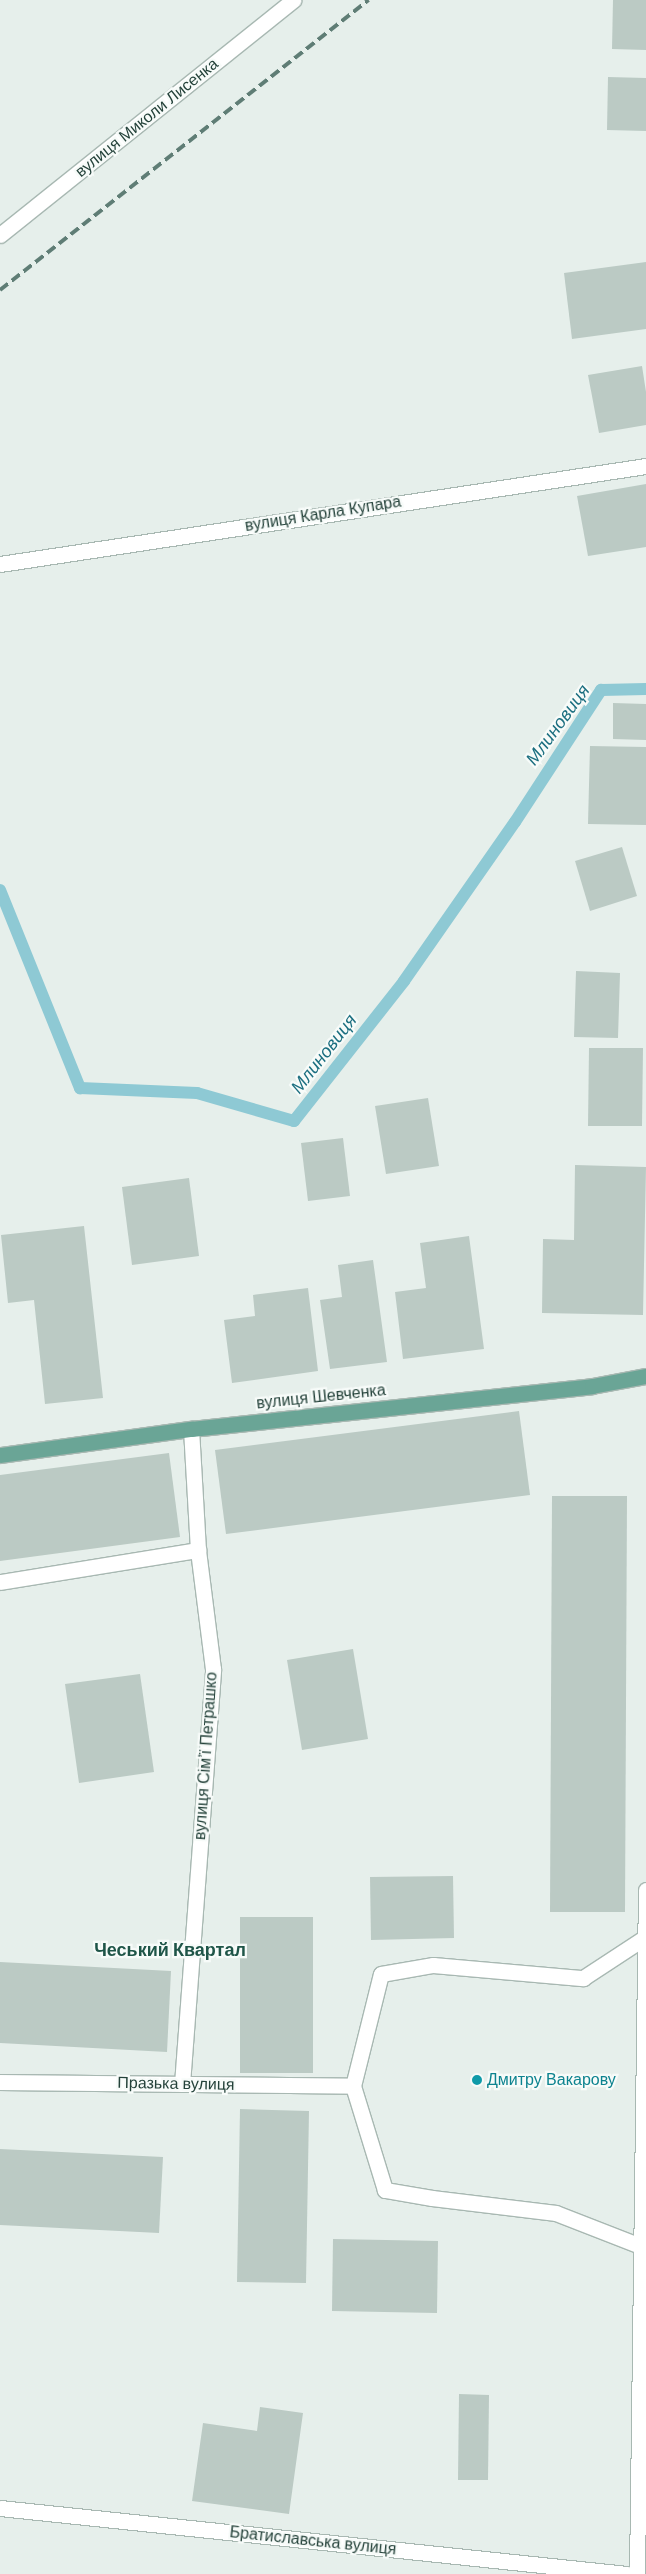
<!DOCTYPE html>
<meta charset="utf-8">
<style>
body{margin:0}
#map{position:relative;width:646px;height:2574px;overflow:hidden;background:#e6efeb;font-family:"DM Sans",sans-serif}
div>[style]{position:absolute}
[style*='--x']{left:calc(var(--x)*1px);top:calc(var(--y)*1px);width:calc(var(--w)*1px);rotate:calc(var(--a)*1deg)}
.stream>*{height:12px;margin:-6px;padding:0 6px;transform-origin:6px;border-radius:6px;background:#8ec9d4}
.building>*{inset:0;background:#bbcac4}
.roads{filter:drop-shadow(1px 0 #a8b8b2) drop-shadow(-1px 0 #a8b8b2) drop-shadow(0 1px #a8b8b2) drop-shadow(0 -1px #a8b8b2)}
.minor>*{height:15px;margin:-7.5px;padding:0 7.5px;transform-origin:7.5px;border-radius:7.5px;background:#fff}
.major>*{height:15px;margin:-7.5px;padding:0 7.5px;transform-origin:7.5px;border-radius:7.5px;background:#6aa596}
.rail>*{height:4px;margin-top:-2px;transform-origin:0;background:repeating-linear-gradient(90deg,#5f7d75 0 10px,transparent 0 15px)}
.dots>*{width:14px;height:14px;translate:-50% -50%;box-sizing:border-box;border:2px solid #f7fbf9;border-radius:50%}
span{translate:-50% -50%;white-space:nowrap;text-align:center;line-height:1.15;-webkit-text-stroke:4.5px #f7fbf9;paint-order:stroke}
.street-label{font-size:16px;color:#24423a}
.culture-label{font-size:16px;color:#0d838f}
.left{translate:0 -50%;text-align:left}
.water-label{font-size:18px;color:#1c6f80;font-style:italic}
.neighbourhood-label{font-size:18px;color:#1f5548;font-weight:700}
</style>
<div id="map">
<div class="stream">
<i style="--x:0;--y:890;--w:214;--a:68"></i>
<i style="--x:80;--y:1088;--w:117;--a:2.4"></i>
<i style="--x:197;--y:1093;--w:101;--a:16.1"></i>
<i style="--x:294;--y:1121;--w:178;--a:-51.8"></i>
<i style="--x:404;--y:981;--w:194;--a:-55.1"></i>
<i style="--x:515;--y:822;--w:158;--a:-56.9"></i>
<i style="--x:601;--y:690;--w:45;--a:-1.3"></i>
</div>
<div class="building">
<i style="clip-path:polygon(613px 0,646px 0,646px 50px,612px 49px)"></i>
<i style="clip-path:polygon(608px 77px,646px 78px,646px 131px,607px 130px)"></i>
<i style="clip-path:polygon(646px 262px,646px 329px,572px 339px,564px 273px)"></i>
<i style="clip-path:polygon(642px 366px,646px 392px,646px 425px,599px 433px,588px 375px)"></i>
<i style="clip-path:polygon(646px 484px,646px 547px,588px 556px,577px 496px)"></i>
<i style="clip-path:polygon(613px 703px,646px 704px,646px 740px,613px 739px)"></i>
<i style="clip-path:polygon(590px 746px,646px 747px,646px 825px,588px 824px)"></i>
<i style="clip-path:polygon(622px 847px,637px 896px,590px 911px,575px 861px)"></i>
<i style="clip-path:polygon(576px 971px,620px 973px,618px 1038px,574px 1037px)"></i>
<i style="clip-path:polygon(589px 1048px,643px 1048px,642px 1126px,588px 1126px)"></i>
<i style="clip-path:polygon(428px 1098px,439px 1166px,386px 1174px,375px 1106px)"></i>
<i style="clip-path:polygon(343px 1138px,350px 1196px,308px 1201px,301px 1143px)"></i>
<i style="clip-path:polygon(575px 1165px,646px 1167px,643px 1315px,542px 1313px,543px 1239px,574px 1240px)"></i>
<i style="clip-path:polygon(189px 1178px,199px 1256px,132px 1265px,122px 1187px)"></i>
<i style="clip-path:polygon(84px 1226px,103px 1398px,45px 1404px,34px 1300px,8px 1303px,1px 1235px)"></i>
<i style="clip-path:polygon(469px 1236px,484px 1349px,403px 1359px,395px 1292px,426px 1288px,420px 1243px)"></i>
<i style="clip-path:polygon(373px 1260px,387px 1362px,330px 1369px,320px 1300px,342px 1297px,338px 1265px)"></i>
<i style="clip-path:polygon(308px 1288px,318px 1371px,232px 1383px,224px 1320px,255px 1316px,253px 1295px)"></i>
<i style="clip-path:polygon(519px 1411px,530px 1495px,226px 1534px,215px 1450px)"></i>
<i style="clip-path:polygon(169px 1453px,180px 1537px,0 1561px,0 1475px)"></i>
<i style="clip-path:polygon(552px 1496px,627px 1496px,625px 1912px,550px 1912px)"></i>
<i style="clip-path:polygon(353px 1649px,368px 1739px,302px 1750px,287px 1660px)"></i>
<i style="clip-path:polygon(140px 1674px,154px 1772px,79px 1783px,65px 1684px)"></i>
<i style="clip-path:polygon(453px 1876px,454px 1938px,371px 1940px,370px 1877px)"></i>
<i style="clip-path:polygon(240px 1917px,313px 1917px,313px 2073px,240px 2073px)"></i>
<i style="clip-path:polygon(0 1962px,171px 1971px,167px 2052px,0 2043px)"></i>
<i style="clip-path:polygon(240px 2109px,309px 2111px,306px 2283px,237px 2282px)"></i>
<i style="clip-path:polygon(0 2149px,163px 2157px,159px 2233px,0 2225px)"></i>
<i style="clip-path:polygon(333px 2239px,438px 2241px,437px 2313px,332px 2311px)"></i>
<i style="clip-path:polygon(459px 2394px,489px 2395px,488px 2480px,458px 2480px)"></i>
<i style="clip-path:polygon(260px 2407px,303px 2413px,289px 2514px,192px 2501px,203px 2423px,257px 2431px)"></i>
</div>
<div class="roads">
<div class="minor">
<i style="--x:0;--y:235;--w:376;--a:-38.7"></i>
<i style="--x:0;--y:564;--w:653;--a:-8.63"></i>
<i style="--x:0;--y:1582;--w:201;--a:-9.2"></i>
<i style="--x:0;--y:2082;--w:353;--a:0.6"></i>
<i style="--x:182;--y:2084;--w:416;--a:-85.7"></i>
<i style="--x:213;--y:1669;--w:120;--a:-97.2"></i>
<i style="--x:198;--y:1550;--w:121;--a:-93.3"></i>
<i style="--x:643;--y:2247;--w:93;--a:-158.7"></i>
<i style="--x:556;--y:2213;--w:125;--a:-173.1"></i>
<i style="--x:432;--y:2198;--w:48;--a:-170.3"></i>
<i style="--x:385;--y:2190;--w:109;--a:-107.1"></i>
<i style="--x:353;--y:2086;--w:115;--a:-76"></i>
<i style="--x:381;--y:1974;--w:53;--a:-9.8"></i>
<i style="--x:433;--y:1965;--w:151;--a:5"></i>
<i style="--x:583;--y:1978;--w:73;--a:-33.3"></i>
<i style="--x:0;--y:2508;--w:630;--a:6.01"></i>
<i style="--x:637;--y:2574;--w:684;--a:-89.25"></i>
</div>
<div class="major">
<i style="--x:0;--y:1455;--w:193;--a:-7.8"></i>
<i style="--x:191;--y:1429;--w:403;--a:-6.1"></i>
<i style="--x:592;--y:1386;--w:55;--a:-10.5"></i>
</div>
</div>
<div class="rail">
<i style="--x:0;--y:290;--w:469;--a:-38.2"></i>
</div>
<div class="dots">
<i style="left:477px;top:2080px;background:#0f9aa8"></i>
</div>
<div class="street-label">
<span style="left:147px;top:118px;rotate:-39deg">вулиця Миколи Лисенка</span>
<span style="left:323px;top:514px;rotate:-9deg">вулиця Карла Купара</span>
<span style="left:321px;top:1397px;rotate:-6deg">вулиця Шевченка</span>
<span style="left:206px;top:1756px;rotate:-86deg">вулиця Сімʼї Петрашко</span>
<span style="left:176px;top:2084px;rotate:1deg">Празька вулиця</span>
<span style="left:313px;top:2541px;rotate:6deg">Братиславська вулиця</span>
</div>
<div class="culture-label">
<span class="left" style="left:487px;top:2080px">Дмитру Вакарову</span>
</div>
<div class="water-label">
<span style="left:558px;top:725px;rotate:-54deg">Млиновиця</span>
<span style="left:324px;top:1054px;rotate:-52deg">Млиновиця</span>
</div>
<div class="neighbourhood-label">
<span style="left:170px;top:1950px">Чеський Квартал</span>
</div>
</div>
